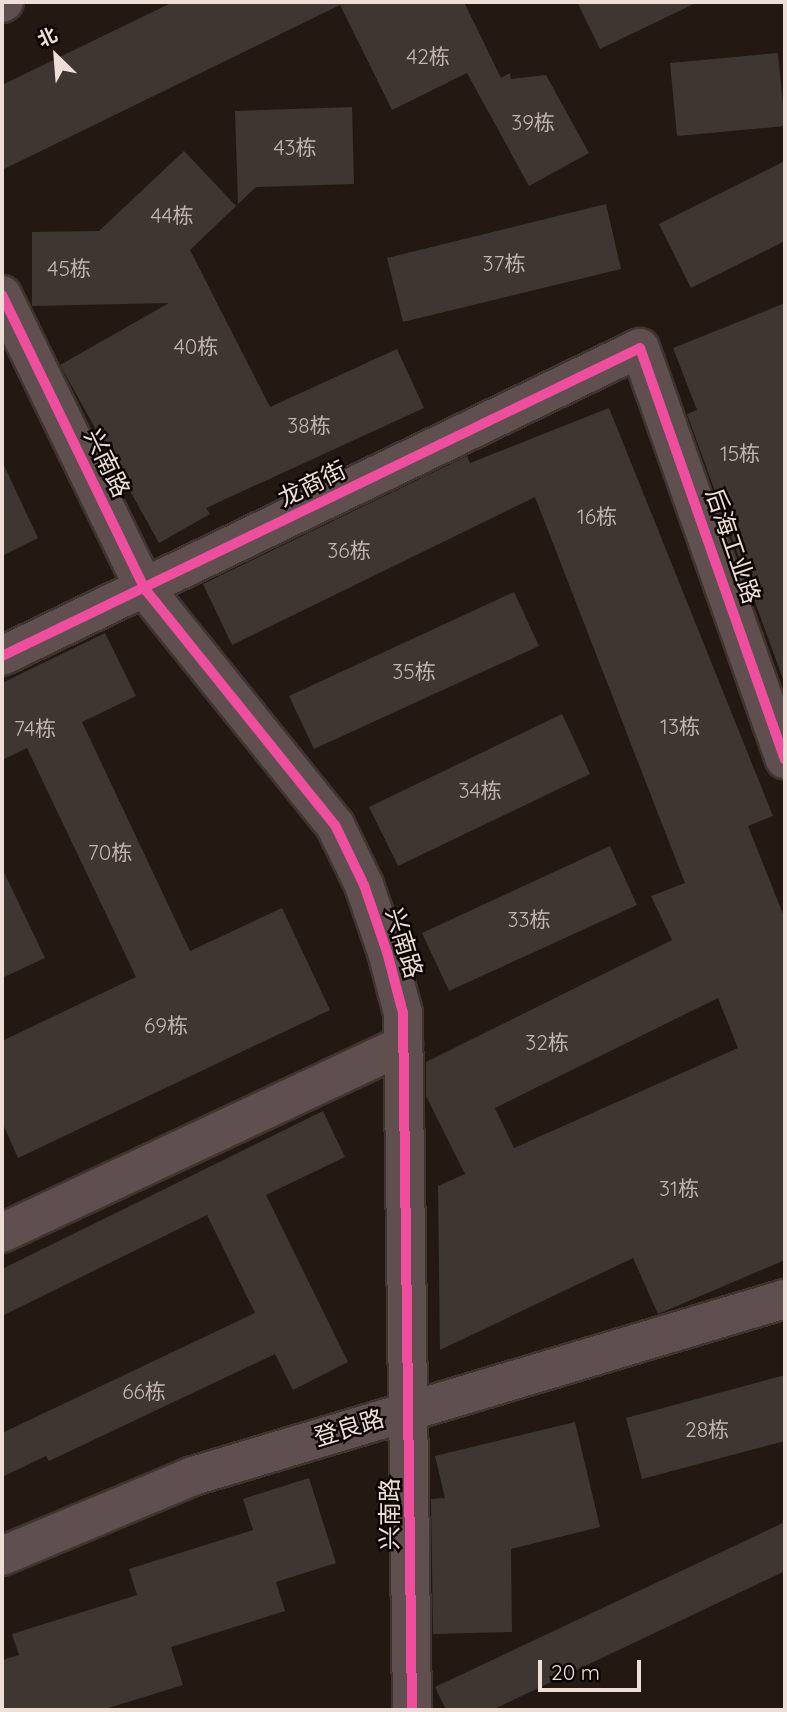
<!DOCTYPE html>
<meta charset="utf-8">
<style>
body{margin:0}
#map{position:relative;width:787px;height:1712px;overflow:hidden;background:#241813;font-family:Quicksand,"Noto Sans SC",sans-serif}
div>[style]{position:absolute}
[style*='--x']{left:calc(var(--x)*1px);top:calc(var(--y)*1px);width:calc(var(--w)*1px);rotate:calc(var(--a)*1deg)}
.building>*{inset:0;background:#3f3631}
.roads{filter:drop-shadow(2px 0 #3f3530) drop-shadow(-2px 0 #3f3530) drop-shadow(0 2px #3f3530) drop-shadow(0 -2px #3f3530)}
.minor>*{height:38px;margin:-19px;padding:0 19px;transform-origin:19px;border-radius:19px;background:#5f4f4e}
.cycleway>*{height:10px;margin:-5px;padding:0 5px;transform-origin:5px;border-radius:5px;background:#ef4d9e}
span{translate:-50% -50%;white-space:nowrap;text-align:center;line-height:1.15;-webkit-text-stroke:5px #0c0503;paint-order:stroke}
.number-label{font-size:21px;color:#c2b4ae}
.number-label span{-webkit-text-stroke-width:0}
.street-label{font-size:24px;color:#eeded8}
.frame{position:absolute;inset:0;border:4px solid #eeded8;pointer-events:none}
.north{position:absolute;left:21px;top:21px;width:70px;height:70px;-webkit-text-stroke:5px #0c0503;paint-order:stroke;rotate:335deg;font-size:19px;font-weight:700;line-height:28px;text-align:center;color:#eeded8}
.north::after{content:'';display:block;margin:auto;width:24px;height:32px;background:#eeded8;clip-path:polygon(50% 0,100% 100%,50% 72%,0 100%)}
.scale{position:absolute;left:538px;top:1660px;width:103px;height:32px;box-sizing:border-box;border:4px solid #eeded8;border-top:0;padding-left:9px;font-size:21px;line-height:24px;white-space:nowrap;color:#eeded8;-webkit-text-stroke:5px #0c0503;paint-order:stroke}
</style>
<div id="map">
<div class="building">
<i style="clip-path:polygon(173px 2px,464px 2px,501px 78px,510px 73px,511px 79px,546px 75px,589px 153px,529px 186px,467px 73px,392px 110px,340px 5px,2px 170px,2px 85px)"></i>
<i style="clip-path:polygon(577px 2px,698px 2px,600px 49px)"></i>
<i style="clip-path:polygon(778px 53px,785px 126px,677px 136px,670px 63px)"></i>
<i style="clip-path:polygon(352px 107px,354px 184px,256px 187px,238px 204px,235px 111px)"></i>
<i style="clip-path:polygon(184px 151px,236px 206px,190px 250px,270px 407px,397px 349px,424px 408px,206px 508px,210px 514px,159px 543px,60px 365px,169px 303px,32px 306px,32px 232px,99px 231px)"></i>
<i style="clip-path:polygon(785px 161px,785px 241px,691px 288px,659px 224px)"></i>
<i style="clip-path:polygon(606px 204px,621px 269px,403px 322px,387px 258px)"></i>
<i style="clip-path:polygon(785px 303px,785px 681px,784px 682px,687px 414px,697px 410px,673px 348px)"></i>
<i style="clip-path:polygon(evenodd,609px 408px,773px 816px,748px 826px,785px 919px,785px 1260px,658px 1314px,633px 1258px,440px 1350px,438px 1186px,465px 1174px,426px 1096px,426px 1062px,672px 940px,651px 896px,685px 883px,535px 497px,232px 645px,203px 584px,467px 456px,470px 463px,609px 408px,718px 998px,738px 1048px,514px 1148px,495px 1108px,718px 998px)"></i>
<i style="clip-path:polygon(2px 461px,38px 538px,2px 556px)"></i>
<i style="clip-path:polygon(514px 592px,539px 646px,314px 749px,289px 696px)"></i>
<i style="clip-path:polygon(105px 633px,136px 696px,82px 722px,190px 951px,282px 908px,330px 1010px,18px 1158px,2px 1122px,2px 1041px,136px 977px,27px 748px,2px 760px,2px 683px)"></i>
<i style="clip-path:polygon(562px 714px,590px 774px,398px 866px,369px 807px)"></i>
<i style="clip-path:polygon(610px 846px,637px 905px,449px 991px,422px 933px)"></i>
<i style="clip-path:polygon(2px 868px,45px 958px,2px 978px)"></i>
<i style="clip-path:polygon(323px 1111px,345px 1157px,266px 1195px,348px 1362px,293px 1390px,275px 1354px,49px 1461px,46px 1456px,2px 1477px,2px 1433px,255px 1313px,207px 1215px,2px 1316px,2px 1269px)"></i>
<i style="clip-path:polygon(785px 1375px,785px 1441px,642px 1479px,626px 1418px)"></i>
<i style="clip-path:polygon(575px 1422px,600px 1527px,511px 1549px,512px 1632px,433px 1634px,431px 1499px,445px 1498px,435px 1456px)"></i>
<i style="clip-path:polygon(309px 1478px,336px 1563px,276px 1582px,285px 1611px,171px 1647px,183px 1685px,102px 1710px,2px 1710px,2px 1660px,19px 1655px,12px 1634px,137px 1595px,129px 1569px,253px 1530px,243px 1499px)"></i>
<i style="clip-path:polygon(785px 1522px,785px 1571px,492px 1710px,446px 1710px,435px 1687px)"></i>
</div>
<div class="roads">
<div class="minor">
<i style="--x:2;--y:3;--w:2;--a:-27"></i>
<i style="--x:2;--y:295;--w:327;--a:64.1"></i>
<i style="--x:145;--y:589;--w:303;--a:51.2"></i>
<i style="--x:335;--y:825;--w:67;--a:64.2"></i>
<i style="--x:364;--y:885;--w:71;--a:71.1"></i>
<i style="--x:387;--y:952;--w:63;--a:75.3"></i>
<i style="--x:403;--y:1013;--w:697;--a:89.26"></i>
<i style="--x:2;--y:656;--w:708;--a:-25.77"></i>
<i style="--x:640;--y:348;--w:436;--a:70.6"></i>
<i style="--x:2;--y:1233;--w:443;--a:-25.1"></i>
<i style="--x:2;--y:1556;--w:207;--a:-22.7"></i>
<i style="--x:193;--y:1476;--w:618;--a:-16.65"></i>
</div>
</div>
<div class="cycleway">
<i style="--x:2;--y:295;--w:327;--a:64.1"></i>
<i style="--x:145;--y:589;--w:303;--a:51.2"></i>
<i style="--x:335;--y:825;--w:67;--a:64.2"></i>
<i style="--x:364;--y:885;--w:71;--a:71.1"></i>
<i style="--x:387;--y:952;--w:63;--a:75.3"></i>
<i style="--x:403;--y:1013;--w:697;--a:89.26"></i>
<i style="--x:2;--y:656;--w:708;--a:-25.77"></i>
<i style="--x:640;--y:348;--w:436;--a:70.6"></i>
</div>
<div class="number-label">
<span style="left:428px;top:56px">42栋</span>
<span style="left:533px;top:122px">39栋</span>
<span style="left:295px;top:147px">43栋</span>
<span style="left:172px;top:215px">44栋</span>
<span style="left:504px;top:263px">37栋</span>
<span style="left:69px;top:268px">45栋</span>
<span style="left:196px;top:346px">40栋</span>
<span style="left:309px;top:425px">38栋</span>
<span style="left:740px;top:453px">15栋</span>
<span style="left:597px;top:516px">16栋</span>
<span style="left:349px;top:550px">36栋</span>
<span style="left:414px;top:671px">35栋</span>
<span style="left:680px;top:726px">13栋</span>
<span style="left:35px;top:728px">74栋</span>
<span style="left:480px;top:790px">34栋</span>
<span style="left:110px;top:852px">70栋</span>
<span style="left:529px;top:919px">33栋</span>
<span style="left:166px;top:1025px">69栋</span>
<span style="left:547px;top:1042px">32栋</span>
<span style="left:679px;top:1188px">31栋</span>
<span style="left:144px;top:1391px">66栋</span>
<span style="left:707px;top:1429px">28栋</span>
</div>
<div class="street-label">
<span style="left:107px;top:463px;rotate:64deg">兴南路</span>
<span style="left:312px;top:484px;rotate:-26deg">龙商街</span>
<span style="left:733px;top:546px;rotate:71deg">后海工业路</span>
<span style="left:404px;top:943px;rotate:73deg">兴南路</span>
<span style="left:349px;top:1428px;rotate:-17deg">登良路</span>
<span style="left:390px;top:1514px;rotate:-90deg">兴南路</span>
</div>
<div class="frame"></div>
<div class="north">北</div>
<div class="scale">20 m</div>
</div>
